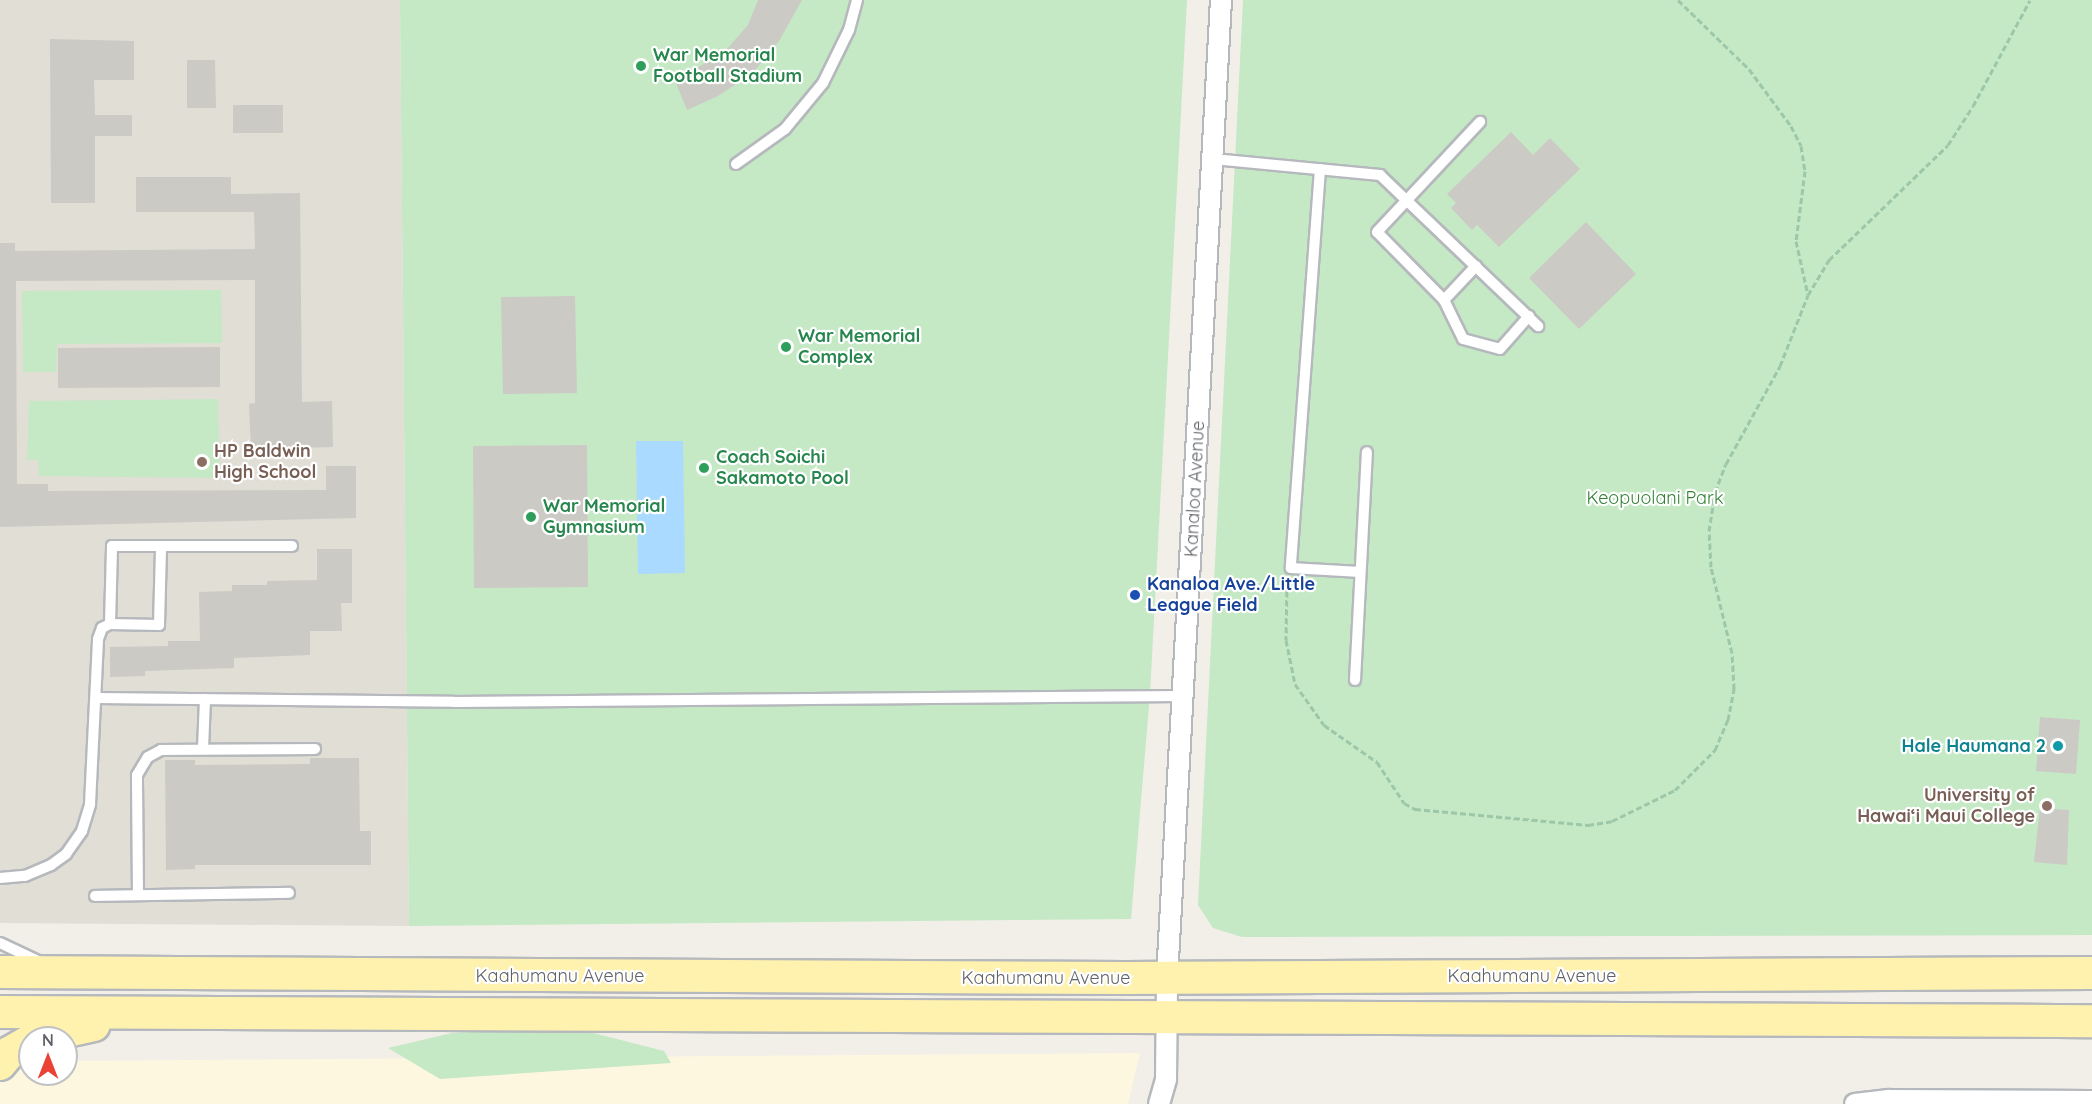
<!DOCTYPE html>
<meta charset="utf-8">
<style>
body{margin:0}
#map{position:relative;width:2092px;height:1104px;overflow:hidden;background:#f1efe8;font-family:Quicksand,sans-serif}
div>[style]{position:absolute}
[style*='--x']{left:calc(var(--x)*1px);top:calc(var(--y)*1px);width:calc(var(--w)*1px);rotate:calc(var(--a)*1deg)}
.commercial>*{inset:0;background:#fef7e0}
.education>*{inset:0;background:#e1ded6}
.green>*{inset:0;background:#c5e8c5}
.water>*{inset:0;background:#aadaff}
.building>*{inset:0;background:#cccac5}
.path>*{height:3px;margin-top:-1.5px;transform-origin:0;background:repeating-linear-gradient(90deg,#9cc7a9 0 6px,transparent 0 9px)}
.roads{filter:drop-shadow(2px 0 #b5b8bc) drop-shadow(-2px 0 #b5b8bc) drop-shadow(0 2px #b5b8bc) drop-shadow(0 -2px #b5b8bc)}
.lane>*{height:10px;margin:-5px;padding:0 5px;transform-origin:5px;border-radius:5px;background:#fff}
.street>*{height:20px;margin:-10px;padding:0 10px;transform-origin:10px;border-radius:10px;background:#fff}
.primary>*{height:32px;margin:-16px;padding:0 16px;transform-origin:16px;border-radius:16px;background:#fff2af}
.dots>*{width:16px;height:16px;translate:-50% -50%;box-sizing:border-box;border:3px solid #fff;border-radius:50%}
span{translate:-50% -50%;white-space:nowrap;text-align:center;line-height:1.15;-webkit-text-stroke:4.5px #fff;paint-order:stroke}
.leisure-label{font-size:18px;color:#27864d;font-weight:700}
.left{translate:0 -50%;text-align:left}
.education-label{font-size:18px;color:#785e54;font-weight:700}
.right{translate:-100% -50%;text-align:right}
.street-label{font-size:18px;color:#5f6368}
.park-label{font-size:18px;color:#348238}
.transit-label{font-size:18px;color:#164399;font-weight:700}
.culture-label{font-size:18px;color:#0d838f;font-weight:700}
.north{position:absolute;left:18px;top:1026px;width:60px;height:60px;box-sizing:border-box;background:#fff;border:2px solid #bfc1c3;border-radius:50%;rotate:0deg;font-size:16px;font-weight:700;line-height:24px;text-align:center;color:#5f6368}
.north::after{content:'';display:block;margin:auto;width:21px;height:27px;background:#ea4335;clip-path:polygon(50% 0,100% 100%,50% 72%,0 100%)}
</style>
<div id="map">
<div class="commercial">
<i style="clip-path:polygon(1140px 1053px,1128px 1104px,0 1104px,0 1062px,30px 1061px,30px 1074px,66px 1074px,66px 1061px)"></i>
</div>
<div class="education">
<i style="clip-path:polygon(0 0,400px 0,409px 926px,0 923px)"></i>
</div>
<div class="green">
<i style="clip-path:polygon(400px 0,1187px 0,1150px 694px,1131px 919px,409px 926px)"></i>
<i style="clip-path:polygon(1243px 0,2092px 0,2092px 935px,1242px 937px,1213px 928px,1198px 905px)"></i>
<i style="clip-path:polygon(221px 290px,222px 343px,57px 344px,56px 372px,23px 372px,22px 291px)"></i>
<i style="clip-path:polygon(218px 399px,220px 478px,39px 476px,38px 460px,27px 460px,29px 401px)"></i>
<i style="clip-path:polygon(493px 1031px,593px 1033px,664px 1051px,671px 1063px,440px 1079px,388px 1048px,452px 1033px)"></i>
</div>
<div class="water">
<i style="clip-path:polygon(636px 441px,683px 441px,685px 573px,638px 574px)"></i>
</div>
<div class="building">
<i style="clip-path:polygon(758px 0,802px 0,779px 41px,752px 74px,718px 96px,687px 110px,673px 76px,697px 68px,726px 50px,748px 25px)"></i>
<i style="clip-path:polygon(50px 39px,134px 41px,134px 80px,94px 80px,95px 115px,132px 115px,132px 136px,95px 136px,95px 203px,51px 203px)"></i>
<i style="clip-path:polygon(187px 60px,215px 60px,216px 108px,187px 108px)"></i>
<i style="clip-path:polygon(233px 105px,283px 105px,283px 133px,233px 133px)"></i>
<i style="clip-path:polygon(1511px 132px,1533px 155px,1550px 138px,1580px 169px,1499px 247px,1477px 225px,1472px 230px,1451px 208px,1456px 203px,1447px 194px)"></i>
<i style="clip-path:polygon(136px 177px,231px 177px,231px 194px,300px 193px,302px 402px,332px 401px,333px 447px,251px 449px,249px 404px,255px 403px,255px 280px,16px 281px,17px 484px,48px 484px,48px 491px,326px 490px,326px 466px,356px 466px,356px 518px,0 527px,0 243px,15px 243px,15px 251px,255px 249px,254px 212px,136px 212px)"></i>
<i style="clip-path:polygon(1586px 222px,1636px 274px,1579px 329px,1529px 278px)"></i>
<i style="clip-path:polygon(575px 296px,577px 393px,503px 394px,501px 297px)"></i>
<i style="clip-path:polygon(220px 347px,220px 387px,58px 388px,58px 348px)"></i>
<i style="clip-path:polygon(587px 445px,588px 587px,474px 588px,473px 446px)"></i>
<i style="clip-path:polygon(317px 549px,352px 549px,352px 603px,341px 603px,342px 631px,310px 631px,310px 655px,234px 658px,234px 668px,145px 671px,145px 676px,110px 677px,110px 647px,168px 646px,168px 641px,200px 641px,199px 592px,232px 591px,232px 585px,267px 585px,267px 581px,317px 580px)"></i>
<i style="clip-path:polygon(2040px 717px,2080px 720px,2076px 774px,2036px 771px)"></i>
<i style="clip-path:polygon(310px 758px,359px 758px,360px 831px,371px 831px,371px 865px,195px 865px,195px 869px,166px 870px,165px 760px,195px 760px,195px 765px,310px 764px)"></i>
<i style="clip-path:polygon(2040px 808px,2069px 810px,2067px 865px,2034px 862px)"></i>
</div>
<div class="path">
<i style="--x:1678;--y:0;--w:99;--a:44.2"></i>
<i style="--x:1749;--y:69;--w:71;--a:53.6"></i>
<i style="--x:1791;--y:126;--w:22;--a:63"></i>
<i style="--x:1801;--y:146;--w:25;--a:81"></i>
<i style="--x:1805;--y:171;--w:71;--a:97.3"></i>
<i style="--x:1796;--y:241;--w:55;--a:77.5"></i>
<i style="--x:1287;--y:582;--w:58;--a:91"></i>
<i style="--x:1286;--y:640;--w:45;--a:78.4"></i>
<i style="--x:1295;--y:684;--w:50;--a:54.7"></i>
<i style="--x:1324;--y:725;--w:65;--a:34.9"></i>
<i style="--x:1377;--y:762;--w:49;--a:56.6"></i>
<i style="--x:1404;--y:803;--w:13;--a:29"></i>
<i style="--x:1415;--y:809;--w:174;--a:5.3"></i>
<i style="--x:1588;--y:825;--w:24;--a:-9"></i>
<i style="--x:1612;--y:821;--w:70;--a:-26.2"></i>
<i style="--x:1675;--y:790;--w:57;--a:-45"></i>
<i style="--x:1715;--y:750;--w:33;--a:-67"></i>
<i style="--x:1728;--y:720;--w:32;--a:-79"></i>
<i style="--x:1734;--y:689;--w:36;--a:-93"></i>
<i style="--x:1732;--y:653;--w:89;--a:-103.7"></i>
<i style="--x:1711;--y:567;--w:36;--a:-93"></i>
<i style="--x:1709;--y:531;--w:39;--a:-81"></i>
<i style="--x:1715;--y:492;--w:30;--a:-69"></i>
<i style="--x:1726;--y:464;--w:112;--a:-61.1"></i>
<i style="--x:1780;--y:366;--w:76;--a:-68.5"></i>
<i style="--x:1808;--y:295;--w:41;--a:-59"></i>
<i style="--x:1829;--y:260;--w:165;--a:-44"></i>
<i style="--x:1948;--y:145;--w:46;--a:-57.3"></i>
<i style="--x:1973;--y:106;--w:120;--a:-61.7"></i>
</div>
<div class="roads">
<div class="lane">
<i style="--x:1213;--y:159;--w:168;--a:5.5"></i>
<i style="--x:1380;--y:175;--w:219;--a:43.7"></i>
<i style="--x:736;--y:164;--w:60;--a:-35.5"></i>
<i style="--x:785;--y:129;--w:60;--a:-50.4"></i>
<i style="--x:823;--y:83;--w:59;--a:-63.9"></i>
<i style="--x:849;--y:30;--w:31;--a:-75"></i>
<i style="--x:1320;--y:169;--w:400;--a:94.2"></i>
<i style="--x:1291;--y:568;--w:69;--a:3.3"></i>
<i style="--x:1476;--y:266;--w:47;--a:133.3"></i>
<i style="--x:1444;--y:300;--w:95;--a:-134.6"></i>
<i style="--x:1377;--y:232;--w:151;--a:-46.9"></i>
<i style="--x:1444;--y:300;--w:43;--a:64"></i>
<i style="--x:1463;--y:339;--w:38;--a:15"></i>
<i style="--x:1500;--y:349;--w:44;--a:-48.7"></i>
<i style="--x:110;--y:624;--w:78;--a:-88.5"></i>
<i style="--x:112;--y:546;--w:180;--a:0"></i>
<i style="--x:1355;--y:680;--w:228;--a:-87"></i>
<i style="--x:96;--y:698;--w:358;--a:0.6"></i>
<i style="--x:454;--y:702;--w:730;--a:-0.47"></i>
<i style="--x:203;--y:749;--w:50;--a:-87.7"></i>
<i style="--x:0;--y:878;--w:25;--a:-5"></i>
<i style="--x:25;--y:876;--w:28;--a:-23"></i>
<i style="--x:51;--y:865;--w:19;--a:-36"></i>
<i style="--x:66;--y:854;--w:28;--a:-55"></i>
<i style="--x:82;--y:831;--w:28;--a:-73"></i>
<i style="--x:90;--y:804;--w:165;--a:-87.2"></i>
<i style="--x:98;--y:639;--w:12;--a:-70"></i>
<i style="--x:102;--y:628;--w:9;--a:-27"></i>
<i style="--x:110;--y:624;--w:49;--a:1.2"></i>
<i style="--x:159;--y:625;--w:79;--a:-88.5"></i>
<i style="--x:138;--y:895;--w:120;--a:-90.5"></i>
<i style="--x:137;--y:775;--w:21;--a:-59"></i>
<i style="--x:148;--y:757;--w:15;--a:-28"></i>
<i style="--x:161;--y:750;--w:154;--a:-0.4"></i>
<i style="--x:95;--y:896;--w:194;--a:-0.9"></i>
<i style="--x:0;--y:943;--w:44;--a:25.4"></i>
</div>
<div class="street">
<i style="--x:1159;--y:1104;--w:26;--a:-74"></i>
<i style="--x:1166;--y:1079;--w:101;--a:-89.4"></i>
<i style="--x:1167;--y:978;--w:979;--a:-86.84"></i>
<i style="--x:1855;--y:1104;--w:34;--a:-7"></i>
<i style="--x:1889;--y:1100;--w:203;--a:0.3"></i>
</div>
<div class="primary">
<i style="--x:0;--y:972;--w:1125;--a:0.31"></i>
<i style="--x:1125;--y:978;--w:967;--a:-0.3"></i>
<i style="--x:0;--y:1012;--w:2092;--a:0.25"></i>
<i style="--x:36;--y:1038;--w:59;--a:-12.6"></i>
<i style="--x:0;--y:1064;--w:14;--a:-51"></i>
<i style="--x:9;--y:1053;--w:24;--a:-30"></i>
</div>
</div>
<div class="dots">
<i style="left:641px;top:66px;background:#2e9e5b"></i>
<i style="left:786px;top:347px;background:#2e9e5b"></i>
<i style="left:202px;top:462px;background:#8d6e63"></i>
<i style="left:704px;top:468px;background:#2e9e5b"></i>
<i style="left:531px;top:517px;background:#2e9e5b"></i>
<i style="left:1135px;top:595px;background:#1a4fb4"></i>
<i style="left:2058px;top:746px;background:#0f9aa8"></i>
<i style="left:2047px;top:806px;background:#8d6e63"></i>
</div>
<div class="leisure-label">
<span class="left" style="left:653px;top:66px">War Memorial<br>Football Stadium</span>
<span class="left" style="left:798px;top:347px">War Memorial<br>Complex</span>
<span class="left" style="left:716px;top:468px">Coach Soichi<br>Sakamoto Pool</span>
<span class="left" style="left:543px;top:517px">War Memorial<br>Gymnasium</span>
</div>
<div class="education-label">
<span class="left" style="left:214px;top:462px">HP Baldwin<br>High School</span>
<span class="right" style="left:2035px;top:806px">University of<br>Hawai‘i Maui College</span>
</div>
<div class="street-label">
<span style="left:1195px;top:489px;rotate:-87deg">Kanaloa Avenue</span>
<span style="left:560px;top:976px">Kaahumanu Avenue</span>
<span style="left:1532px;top:976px">Kaahumanu Avenue</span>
<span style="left:1046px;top:978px">Kaahumanu Avenue</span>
</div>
<div class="park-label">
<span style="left:1655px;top:498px">Keopuolani Park</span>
</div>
<div class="transit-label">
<span class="left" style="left:1147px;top:595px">Kanaloa Ave./Little<br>League Field</span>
</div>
<div class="culture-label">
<span class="right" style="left:2046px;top:746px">Hale Haumana 2</span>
</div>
<div class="north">N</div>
</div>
